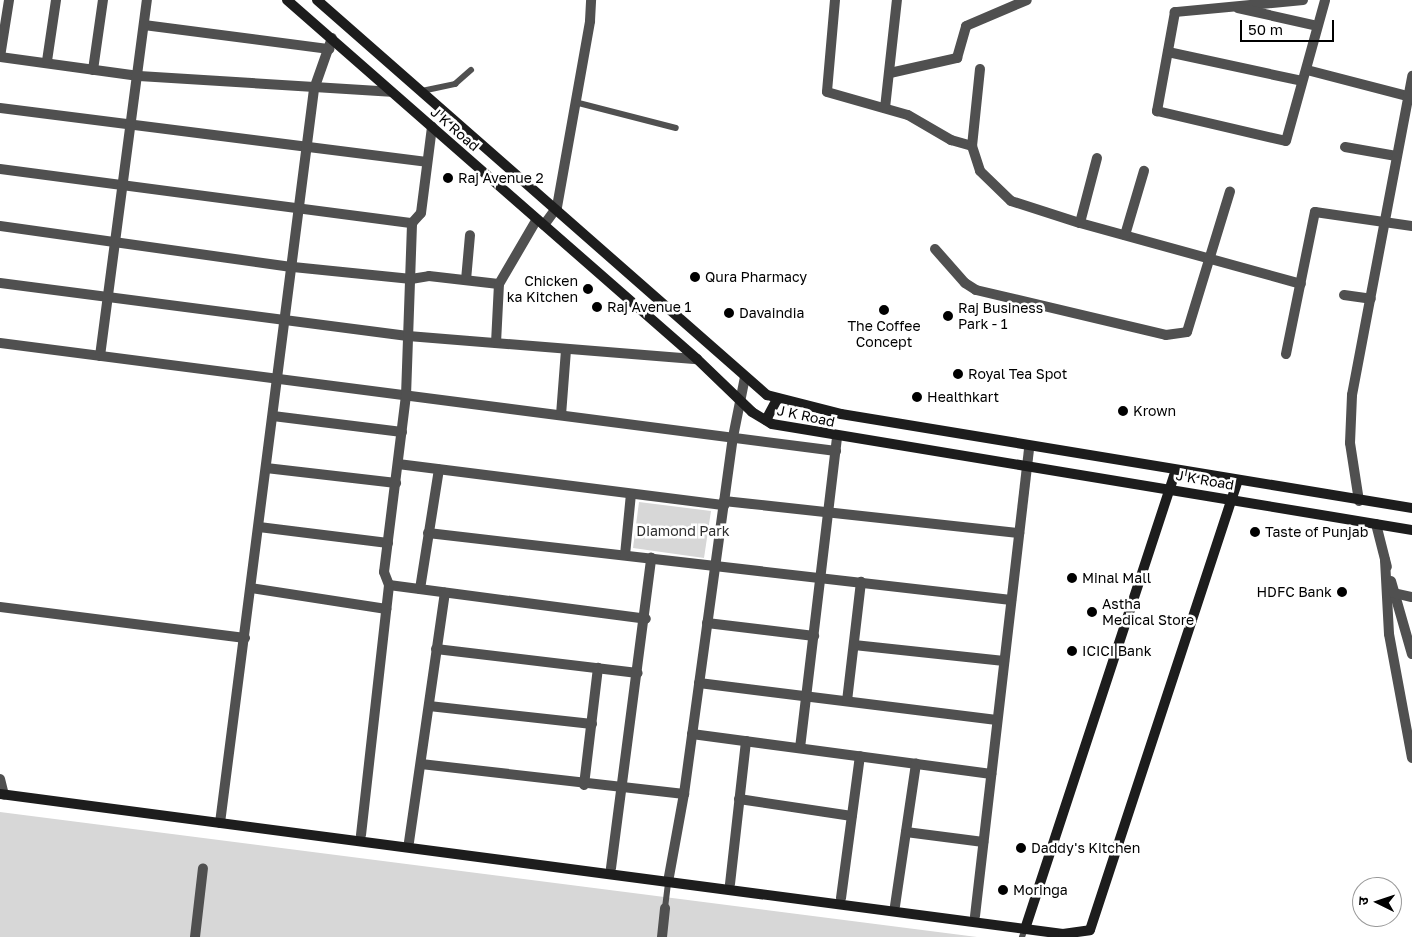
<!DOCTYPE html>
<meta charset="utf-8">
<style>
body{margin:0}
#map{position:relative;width:1412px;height:937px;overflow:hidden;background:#fff;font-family:"Golos Text","Noto Sans Devanagari",sans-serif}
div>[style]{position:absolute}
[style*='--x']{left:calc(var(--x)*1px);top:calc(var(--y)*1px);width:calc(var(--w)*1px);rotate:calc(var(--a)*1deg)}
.green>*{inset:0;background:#d7d7d7}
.lane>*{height:5.5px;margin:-2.75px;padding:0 2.75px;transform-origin:2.75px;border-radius:2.75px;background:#505050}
.street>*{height:10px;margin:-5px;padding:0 5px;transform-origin:5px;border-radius:5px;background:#505050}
.secondary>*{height:10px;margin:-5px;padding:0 5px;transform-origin:5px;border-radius:5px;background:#1d1d1d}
.dots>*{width:14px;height:14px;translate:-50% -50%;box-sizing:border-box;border:2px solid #fff;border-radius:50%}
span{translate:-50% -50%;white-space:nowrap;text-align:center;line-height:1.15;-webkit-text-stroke:5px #fff;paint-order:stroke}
.street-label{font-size:14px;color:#000}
.poi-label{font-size:14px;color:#000}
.left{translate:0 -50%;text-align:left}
.right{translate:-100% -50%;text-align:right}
.park-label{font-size:14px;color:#2e2e2e}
.north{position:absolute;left:1352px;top:877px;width:50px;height:50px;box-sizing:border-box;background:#fff;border:1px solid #999;border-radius:50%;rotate:274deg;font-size:14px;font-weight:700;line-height:20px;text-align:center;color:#000}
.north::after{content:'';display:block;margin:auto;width:18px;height:22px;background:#000;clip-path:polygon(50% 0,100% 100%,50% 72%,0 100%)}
.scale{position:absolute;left:1240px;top:20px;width:94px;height:22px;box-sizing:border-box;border:2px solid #000;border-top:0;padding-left:6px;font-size:15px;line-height:18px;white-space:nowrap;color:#000;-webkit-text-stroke:4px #fff;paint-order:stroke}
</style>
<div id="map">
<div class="green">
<i style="clip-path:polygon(639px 502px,711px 511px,704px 558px,633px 548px)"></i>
<i style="clip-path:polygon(0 812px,977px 937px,0 937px)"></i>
</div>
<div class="lane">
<i style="--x:422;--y:91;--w:34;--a:-12"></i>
<i style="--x:455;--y:84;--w:21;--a:-41"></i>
<i style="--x:575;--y:102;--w:104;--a:14.4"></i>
<i style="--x:665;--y:908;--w:26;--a:-83"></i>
<i style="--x:1022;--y:937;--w:9;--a:-69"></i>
</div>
<div class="street">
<i style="--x:835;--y:0;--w:92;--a:95"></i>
<i style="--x:827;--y:92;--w:84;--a:15.9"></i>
<i style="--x:908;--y:115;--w:50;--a:30.2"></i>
<i style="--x:951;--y:140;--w:22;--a:16"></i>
<i style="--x:1303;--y:0;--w:129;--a:174.6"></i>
<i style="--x:1175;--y:12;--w:101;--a:100.3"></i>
<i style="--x:1157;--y:111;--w:132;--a:13.1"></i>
<i style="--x:1286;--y:141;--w:146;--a:-74.5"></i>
<i style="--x:1238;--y:8;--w:81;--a:12.8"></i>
<i style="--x:144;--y:25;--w:187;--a:7.4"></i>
<i style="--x:1168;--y:52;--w:137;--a:12.2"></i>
<i style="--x:0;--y:57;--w:140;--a:7.8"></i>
<i style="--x:139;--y:76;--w:252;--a:3.6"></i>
<i style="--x:0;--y:57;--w:58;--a:-81"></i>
<i style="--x:47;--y:61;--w:62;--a:-81.6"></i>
<i style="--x:980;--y:69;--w:77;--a:95.9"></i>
<i style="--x:972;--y:146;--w:26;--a:72"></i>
<i style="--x:980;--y:171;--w:43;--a:44.1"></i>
<i style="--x:1011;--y:201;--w:72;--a:17.7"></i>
<i style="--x:93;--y:70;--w:71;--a:-81.9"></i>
<i style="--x:1307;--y:70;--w:103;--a:14.6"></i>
<i style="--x:890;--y:73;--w:69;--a:-12.6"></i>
<i style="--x:957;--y:58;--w:33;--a:-74"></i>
<i style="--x:966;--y:26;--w:66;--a:-23.1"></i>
<i style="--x:0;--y:108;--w:430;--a:7.2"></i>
<i style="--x:885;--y:108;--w:109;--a:-83.7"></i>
<i style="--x:1345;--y:147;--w:52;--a:10"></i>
<i style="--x:1097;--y:158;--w:67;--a:104.7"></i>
<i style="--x:1080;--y:223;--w:229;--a:15.4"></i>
<i style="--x:0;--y:169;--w:416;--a:7.5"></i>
<i style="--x:544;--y:225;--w:22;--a:-54"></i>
<i style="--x:557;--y:207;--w:189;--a:-79.9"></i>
<i style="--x:590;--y:21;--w:21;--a:-87"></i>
<i style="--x:0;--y:226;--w:296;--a:8"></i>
<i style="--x:293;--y:267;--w:119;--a:5.8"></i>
<i style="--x:411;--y:279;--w:18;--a:-9"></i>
<i style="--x:429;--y:276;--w:70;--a:6.5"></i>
<i style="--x:1125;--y:235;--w:67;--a:-73.5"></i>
<i style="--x:935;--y:249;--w:45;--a:48.6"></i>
<i style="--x:965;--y:283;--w:13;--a:32"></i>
<i style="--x:976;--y:290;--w:195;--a:13.3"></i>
<i style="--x:1166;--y:335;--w:21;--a:-8"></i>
<i style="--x:1187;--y:332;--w:147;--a:-73"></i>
<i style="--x:466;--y:280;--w:45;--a:-84.9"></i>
<i style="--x:0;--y:283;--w:411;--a:7.4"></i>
<i style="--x:408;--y:336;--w:290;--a:4.6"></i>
<i style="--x:1344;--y:295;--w:27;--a:8"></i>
<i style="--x:0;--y:343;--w:843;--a:7.36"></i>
<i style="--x:496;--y:343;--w:59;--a:-87.1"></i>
<i style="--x:499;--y:284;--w:75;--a:-59.7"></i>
<i style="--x:1286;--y:354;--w:145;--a:-78.5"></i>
<i style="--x:1315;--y:212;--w:98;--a:8.2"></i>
<i style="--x:100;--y:356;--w:359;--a:-82.5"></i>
<i style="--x:561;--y:415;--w:65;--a:-85.6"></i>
<i style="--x:273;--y:416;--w:130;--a:7.1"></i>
<i style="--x:398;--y:464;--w:329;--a:7.2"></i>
<i style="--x:266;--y:468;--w:131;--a:6.6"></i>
<i style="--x:724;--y:501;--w:297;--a:6.2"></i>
<i style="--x:1359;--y:501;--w:59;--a:-98.8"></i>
<i style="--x:1350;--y:443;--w:48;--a:-87.6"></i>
<i style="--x:1352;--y:395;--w:325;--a:-79.3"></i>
<i style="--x:1376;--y:524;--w:44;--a:75.7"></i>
<i style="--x:259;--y:527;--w:130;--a:7.1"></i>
<i style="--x:428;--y:533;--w:587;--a:6.56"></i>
<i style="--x:625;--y:555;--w:61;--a:-84.4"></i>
<i style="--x:1385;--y:560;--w:74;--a:86.9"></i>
<i style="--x:1389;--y:634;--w:126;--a:79.5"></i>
<i style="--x:1391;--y:581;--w:76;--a:74"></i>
<i style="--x:389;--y:585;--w:259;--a:7.5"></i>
<i style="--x:251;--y:588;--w:137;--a:8.8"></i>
<i style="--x:420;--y:589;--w:121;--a:-81"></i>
<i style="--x:1394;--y:593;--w:18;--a:13"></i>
<i style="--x:0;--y:607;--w:247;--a:7.2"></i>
<i style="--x:707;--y:623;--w:108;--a:6.9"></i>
<i style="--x:854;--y:645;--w:151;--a:6.1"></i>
<i style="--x:436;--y:649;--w:203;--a:6.8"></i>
<i style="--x:699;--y:683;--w:300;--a:7.1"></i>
<i style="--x:847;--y:701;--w:120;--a:-83.3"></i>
<i style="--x:429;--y:706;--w:164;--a:6.3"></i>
<i style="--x:692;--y:734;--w:302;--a:7.6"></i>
<i style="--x:800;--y:748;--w:314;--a:-83.2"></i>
<i style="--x:421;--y:764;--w:265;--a:6.5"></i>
<i style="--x:0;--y:779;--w:16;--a:76"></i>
<i style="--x:584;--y:785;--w:118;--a:-83.2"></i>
<i style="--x:739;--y:799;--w:114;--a:8.6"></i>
<i style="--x:220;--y:823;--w:740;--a:-82.7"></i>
<i style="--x:314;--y:89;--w:54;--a:-70.6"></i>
<i style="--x:906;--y:832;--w:78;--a:7.4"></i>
<i style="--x:361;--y:835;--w:252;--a:-83.6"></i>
<i style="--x:389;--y:585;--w:14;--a:-111"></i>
<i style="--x:384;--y:572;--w:177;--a:-82.9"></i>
<i style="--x:406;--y:396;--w:173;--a:-88"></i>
<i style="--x:412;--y:223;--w:13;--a:-48"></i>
<i style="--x:421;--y:213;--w:87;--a:-82.7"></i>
<i style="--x:409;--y:842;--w:252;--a:-81.8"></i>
<i style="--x:611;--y:868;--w:313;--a:-82.6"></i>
<i style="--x:668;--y:882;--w:89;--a:-79.7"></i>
<i style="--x:684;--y:794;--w:360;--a:-82.2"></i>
<i style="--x:733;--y:437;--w:61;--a:-78.7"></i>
<i style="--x:730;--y:884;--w:144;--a:-83.6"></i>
<i style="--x:841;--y:898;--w:143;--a:-82.4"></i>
<i style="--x:895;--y:906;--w:144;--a:-81.6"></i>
<i style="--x:975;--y:916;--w:473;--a:-83.4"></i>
<i style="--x:195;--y:937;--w:69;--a:-83.4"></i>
<i style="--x:662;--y:937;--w:29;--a:-84"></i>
</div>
<div class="secondary">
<i style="--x:287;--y:0;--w:545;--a:41.21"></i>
<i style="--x:697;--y:359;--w:76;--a:43.9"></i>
<i style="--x:752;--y:412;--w:23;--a:31"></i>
<i style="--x:772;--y:424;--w:649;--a:9.4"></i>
<i style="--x:317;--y:0;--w:599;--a:41.28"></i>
<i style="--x:767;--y:395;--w:76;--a:14.4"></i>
<i style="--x:841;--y:414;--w:579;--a:9.35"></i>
<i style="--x:766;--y:420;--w:24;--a:-62"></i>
<i style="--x:0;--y:794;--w:1072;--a:7.5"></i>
<i style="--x:1063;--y:934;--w:27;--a:-8"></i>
<i style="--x:1090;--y:930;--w:473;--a:-71.8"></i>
<i style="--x:1025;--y:929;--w:483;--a:-71.8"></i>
</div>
<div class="dots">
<i style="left:448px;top:178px;background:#000"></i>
<i style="left:695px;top:277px;background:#000"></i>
<i style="left:588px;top:289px;background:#000"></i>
<i style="left:597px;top:307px;background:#000"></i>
<i style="left:884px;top:310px;background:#000"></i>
<i style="left:729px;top:313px;background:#000"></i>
<i style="left:948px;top:316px;background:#000"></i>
<i style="left:958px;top:374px;background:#000"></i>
<i style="left:917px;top:397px;background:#000"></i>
<i style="left:1123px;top:411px;background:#000"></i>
<i style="left:1255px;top:532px;background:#000"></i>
<i style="left:1072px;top:578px;background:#000"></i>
<i style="left:1342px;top:592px;background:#000"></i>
<i style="left:1092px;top:612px;background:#000"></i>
<i style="left:1072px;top:651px;background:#000"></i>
<i style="left:1021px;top:848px;background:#000"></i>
<i style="left:1003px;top:890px;background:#000"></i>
</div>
<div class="street-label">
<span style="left:455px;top:129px;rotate:41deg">J K Road</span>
<span style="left:806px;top:416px;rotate:12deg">J K Road</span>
<span style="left:1205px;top:480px;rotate:10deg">J K Road</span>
</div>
<div class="poi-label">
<span class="left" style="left:458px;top:178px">Raj Avenue 2</span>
<span class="left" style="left:705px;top:277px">Qura Pharmacy</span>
<span class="right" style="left:578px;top:289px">Chicken<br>ka Kitchen</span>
<span class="left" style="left:607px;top:307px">Raj Avenue 1</span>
<span class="left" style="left:958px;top:316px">Raj Business<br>Park - 1</span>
<span class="left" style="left:739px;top:313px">Davaindia</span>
<span style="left:884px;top:334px">The Coffee<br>Concept</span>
<span class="left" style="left:968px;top:374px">Royal Tea Spot</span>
<span class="left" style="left:927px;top:397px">Healthkart</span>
<span class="left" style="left:1133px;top:411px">Krown</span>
<span class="left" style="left:1265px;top:532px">Taste of Punjab</span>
<span class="left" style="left:1082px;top:578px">Minal Mall</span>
<span class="right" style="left:1332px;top:592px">HDFC Bank</span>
<span class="left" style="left:1102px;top:612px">Astha<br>Medical Store</span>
<span class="left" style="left:1082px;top:651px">ICICI Bank</span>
<span class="left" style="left:1031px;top:848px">Daddy's Kitchen</span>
<span class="left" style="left:1013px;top:890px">Moringa</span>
</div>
<div class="park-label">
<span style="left:683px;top:531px">Diamond Park</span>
</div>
<div class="north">उ</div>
<div class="scale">50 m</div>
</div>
